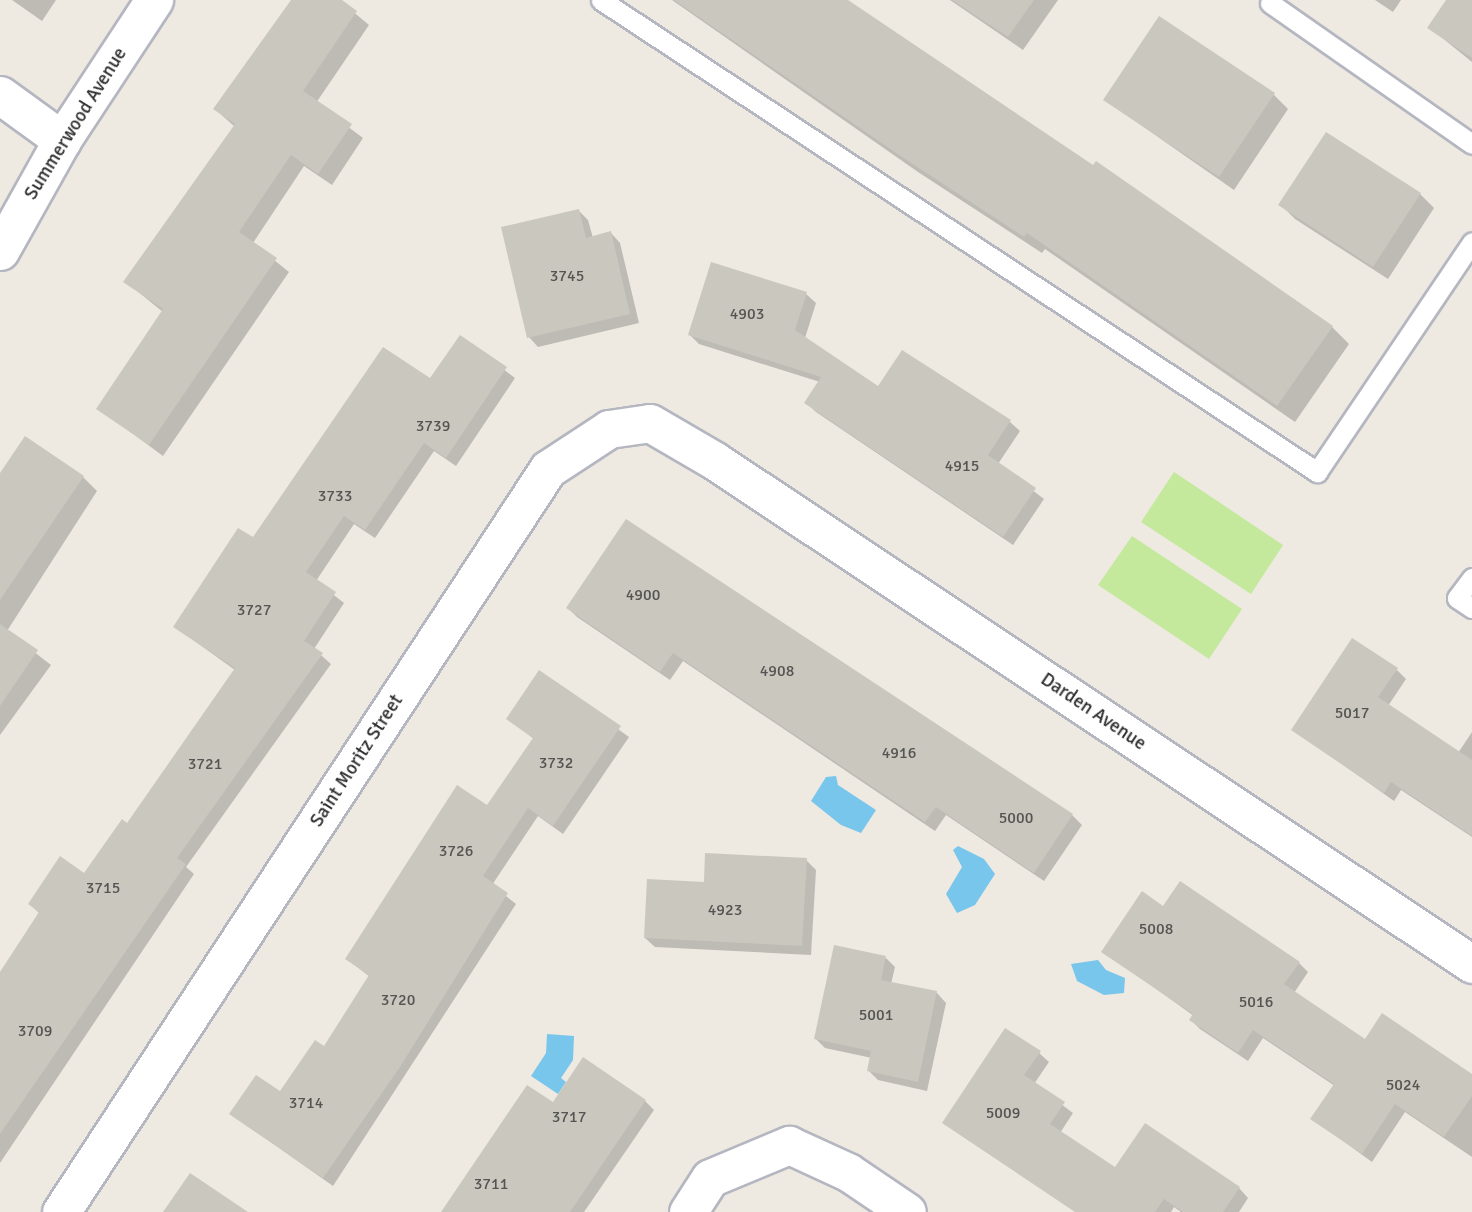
<!DOCTYPE html>
<style>
body{margin:0}
#map{position:relative;width:1472px;height:1212px;overflow:hidden;background:#eee9e1;font-family:Signika,sans-serif}
div>[style]{position:absolute}
[style*='--x']{left:calc(var(--x)*1px);top:calc(var(--y)*1px);width:calc(var(--w)*1px);rotate:calc(var(--a)*1deg)}
.pitch>*{inset:0;background:#c4e99c}
.water>*{inset:0;background:#78c6ec}
.shadow>*{inset:0;background:#0003}
.building>*{inset:0;background:#cac7bf}
.roads{filter:drop-shadow(2px 0 #b4b6c0) drop-shadow(-2px 0 #b4b6c0) drop-shadow(0 2px #b4b6c0) drop-shadow(0 -2px #b4b6c0)}
.lane>*{height:19px;margin:-9.5px;padding:0 9.5px;transform-origin:9.5px;border-radius:9.5px;background:#fff}
.street>*{height:37px;margin:-18.5px;padding:0 18.5px;transform-origin:18.5px;border-radius:18.5px;background:#fff}
span{translate:-50% -50%;white-space:nowrap;text-align:center;line-height:1.15;-webkit-text-stroke:5px #fff;paint-order:stroke}
.number-label{font-size:16px;color:#545452}
.number-label span{-webkit-text-stroke-width:0}
.street-label{font-size:19px;color:#2d2d2d}
</style>
<div id="map">
<div class="pitch">
<i style="clip-path:polygon(1174px 472px,1283px 545px,1251px 594px,1141px 522px)"></i>
<i style="clip-path:polygon(1132px 536px,1242px 609px,1209px 659px,1098px 585px)"></i>
</div>
<div class="water">
<i style="clip-path:polygon(836px 776px,838px 785px,876px 810px,861px 833px,841px 825px,811px 801px,826px 777px)"></i>
<i style="clip-path:polygon(958px 846px,984px 859px,995px 874px,975px 905px,957px 913px,946px 894px,962px 867px,953px 850px)"></i>
<i style="clip-path:polygon(1098px 960px,1106px 970px,1125px 978px,1124px 993px,1104px 995px,1077px 981px,1071px 964px)"></i>
<i style="clip-path:polygon(547px 1034px,574px 1036px,573px 1060px,561px 1078px,566px 1082px,558px 1094px,531px 1076px,546px 1053px)"></i>
</div>
<div class="shadow">
<i style="clip-path:polygon(12px 0,56px 0,42px 21px)"></i>
<i style="clip-path:polygon(293px 0,339px 0,369px 25px,316px 103px,363px 138px,332px 185px,304px 166px,253px 243px,289px 272px,163px 456px,98px 408px,163px 312px,126px 282px,235px 127px,215px 109px)"></i>
<i style="clip-path:polygon(672px 0,847px 0,1332px 327px,1349px 344px,1295px 422px,1045px 249px,1042px 253px,918px 172px)"></i>
<i style="clip-path:polygon(950px 0,1058px 0,1023px 50px)"></i>
<i style="clip-path:polygon(1375px 0,1401px 0,1393px 12px)"></i>
<i style="clip-path:polygon(1448px 0,1472px 0,1472px 62px,1430px 28px)"></i>
<i style="clip-path:polygon(1274px 95px,1288px 109px,1234px 190px,1105px 100px)"></i>
<i style="clip-path:polygon(1420px 194px,1434px 208px,1388px 279px,1295px 219px,1281px 205px)"></i>
<i style="clip-path:polygon(579px 211px,588px 220px,593px 238px,611px 233px,620px 243px,639px 323px,538px 347px,529px 337px)"></i>
<i style="clip-path:polygon(712px 264px,806px 294px,816px 303px,805px 338px,878px 388px,902px 352px,1010px 422px,1020px 431px,998px 464px,1044px 499px,1013px 545px,816px 412px,806px 402px,820px 382px,699px 344px,690px 335px)"></i>
<i style="clip-path:polygon(460px 337px,515px 378px,456px 466px,434px 451px,375px 538px,354px 524px,316px 581px,344px 603px,314px 649px,331px 664px,186px 867px,194px 874px,0 1163px,0 975px,40px 914px,30px 904px,84px 875px,127px 825px,235px 670px,175px 627px,253px 540px,431px 381px)"></i>
<i style="clip-path:polygon(0 474px,83px 477px,97px 491px,7px 631px,51px 665px,0 735px)"></i>
<i style="clip-path:polygon(626px 521px,1072px 815px,1082px 825px,1044px 881px,946px 815px,935px 831px,683px 661px,670px 680px,577px 617px,568px 608px)"></i>
<i style="clip-path:polygon(1397px 670px,1406px 679px,1388px 706px,1458px 753px,1472px 732px,1472px 837px,1401px 790px,1394px 801px,1293px 729px)"></i>
<i style="clip-path:polygon(539px 673px,629px 737px,563px 834px,538px 816px,492px 885px,516px 904px,333px 1186px,231px 1114px,280px 1094px,324px 1048px,370px 977px,347px 959px,487px 807px,534px 739px,508px 719px)"></i>
<i style="clip-path:polygon(806px 860px,816px 870px,811px 955px,655px 947px,645px 938px,706px 884px)"></i>
<i style="clip-path:polygon(1163px 908px,1299px 963px,1308px 972px,1294px 993px,1365px 1041px,1472px 1076px,1472px 1157px,1405px 1112px,1372px 1162px,1313px 1119px,1335px 1086px,1263px 1038px,1248px 1061px,1200px 1029px,1191px 1020px,1194px 1016px,1103px 951px)"></i>
<i style="clip-path:polygon(886px 958px,895px 967px,891px 984px,937px 993px,946px 1003px,927px 1091px,878px 1080px,869px 1071px,872px 1058px,825px 1048px,816px 1039px)"></i>
<i style="clip-path:polygon(1039px 1053px,1049px 1062px,1034px 1084px,1073px 1113px,1060px 1133px,1116px 1169px,1239px 1188px,1248px 1198px,1239px 1212px,1181px 1212px,1174px 1207px,1171px 1212px,1077px 1212px,944px 1123px)"></i>
<i style="clip-path:polygon(645px 1101px,654px 1110px,584px 1212px,443px 1212px,553px 1105px)"></i>
</div>
<div class="building">
<i style="clip-path:polygon(291px 0,342px 0,357px 11px,303px 91px,352px 124px,318px 174px,291px 155px,239px 232px,277px 258px,149px 445px,96px 409px,163px 309px,123px 282px,235px 124px,213px 109px)"></i>
<i style="clip-path:polygon(674px 0,848px 0,1093px 165px,1096px 161px,1333px 326px,1277px 406px,1027px 233px,1024px 237px,899px 155px)"></i>
<i style="clip-path:polygon(952px 0,1034px 0,1008px 37px)"></i>
<i style="clip-path:polygon(1446px 0,1472px 0,1472px 58px,1427px 28px)"></i>
<i style="clip-path:polygon(1159px 16px,1275px 93px,1219px 177px,1103px 100px)"></i>
<i style="clip-path:polygon(1326px 132px,1421px 193px,1373px 267px,1278px 205px)"></i>
<i style="clip-path:polygon(579px 209px,586px 238px,611px 231px,630px 314px,527px 338px,501px 227px)"></i>
<i style="clip-path:polygon(711px 262px,807px 292px,795px 330px,878px 386px,902px 350px,1011px 420px,988px 455px,1036px 488px,1003px 537px,804px 403px,821px 377px,688px 335px)"></i>
<i style="clip-path:polygon(460px 335px,507px 367px,446px 458px,424px 443px,365px 530px,344px 516px,306px 572px,336px 592px,304px 641px,323px 653px,177px 858px,186px 864px,0 1134px,0 972px,39px 912px,28px 904px,60px 856px,84px 873px,122px 819px,127px 823px,235px 668px,173px 627px,238px 528px,253px 537px,383px 347px,430px 378px)"></i>
<i style="clip-path:polygon(25px 436px,84px 476px,0 600px,0 473px)"></i>
<i style="clip-path:polygon(626px 519px,1073px 814px,1034px 873px,936px 807px,925px 822px,673px 653px,660px 672px,566px 608px)"></i>
<i style="clip-path:polygon(0 624px,38px 650px,0 706px)"></i>
<i style="clip-path:polygon(1352px 638px,1398px 668px,1378px 697px,1472px 760px,1472px 836px,1391px 782px,1384px 793px,1291px 730px)"></i>
<i style="clip-path:polygon(539px 670px,621px 726px,553px 826px,528px 808px,483px 876px,508px 893px,400px 1067px,323px 1178px,229px 1114px,256px 1075px,280px 1091px,315px 1040px,324px 1046px,369px 975px,345px 959px,457px 785px,487px 805px,533px 738px,506px 719px)"></i>
<i style="clip-path:polygon(705px 853px,807px 858px,802px 946px,644px 938px,647px 879px,704px 882px)"></i>
<i style="clip-path:polygon(1180px 881px,1300px 962px,1284px 984px,1365px 1039px,1382px 1013px,1472px 1074px,1472px 1096px,1444px 1137px,1395px 1104px,1362px 1154px,1310px 1119px,1334px 1084px,1253px 1030px,1238px 1053px,1189px 1020px,1193px 1014px,1101px 952px,1142px 891px,1163px 906px)"></i>
<i style="clip-path:polygon(834px 945px,886px 956px,881px 980px,937px 991px,918px 1082px,867px 1071px,871px 1051px,814px 1039px)"></i>
<i style="clip-path:polygon(1005px 1028px,1041px 1051px,1024px 1075px,1065px 1102px,1050px 1124px,1115px 1167px,1145px 1123px,1240px 1187px,1223px 1212px,1183px 1212px,1164px 1199px,1155px 1212px,1075px 1212px,942px 1123px)"></i>
<i style="clip-path:polygon(583px 1057px,646px 1100px,570px 1212px,441px 1212px,527px 1085px,553px 1102px)"></i>
<i style="clip-path:polygon(190px 1173px,248px 1212px,163px 1212px)"></i>
</div>
<div class="roads">
<div class="lane">
<i style="--x:601;--y:0;--w:858;--a:33.39"></i>
<i style="--x:1317;--y:472;--w:277;--a:-56"></i>
<i style="--x:1270;--y:3;--w:246;--a:34.9"></i>
<i style="--x:1472;--y:578;--w:25;--a:127"></i>
<i style="--x:1457;--y:598;--w:18;--a:34"></i>
</div>
<div class="street">
<i style="--x:0;--y:95;--w:77;--a:36"></i>
<i style="--x:0;--y:251;--w:127;--a:-60.8"></i>
<i style="--x:62;--y:140;--w:168;--a:-56.7"></i>
<i style="--x:61;--y:1212;--w:888;--a:-56.76"></i>
<i style="--x:548;--y:469;--w:73;--a:-33.3"></i>
<i style="--x:609;--y:429;--w:41;--a:-8.3"></i>
<i style="--x:650;--y:423;--w:75;--a:30.3"></i>
<i style="--x:715;--y:461;--w:909;--a:33.6"></i>
<i style="--x:688;--y:1212;--w:40;--a:-57.1"></i>
<i style="--x:710;--y:1178;--w:86;--a:-22.7"></i>
<i style="--x:789;--y:1145;--w:65;--a:24.6"></i>
<i style="--x:848;--y:1172;--w:71;--a:34.1"></i>
</div>
</div>
<div class="number-label">
<span style="left:567px;top:276px">3745</span>
<span style="left:747px;top:314px">4903</span>
<span style="left:433px;top:426px">3739</span>
<span style="left:962px;top:466px">4915</span>
<span style="left:335px;top:496px">3733</span>
<span style="left:643px;top:595px">4900</span>
<span style="left:254px;top:610px">3727</span>
<span style="left:777px;top:671px">4908</span>
<span style="left:1352px;top:713px">5017</span>
<span style="left:899px;top:753px">4916</span>
<span style="left:556px;top:763px">3732</span>
<span style="left:205px;top:764px">3721</span>
<span style="left:1016px;top:818px">5000</span>
<span style="left:456px;top:851px">3726</span>
<span style="left:103px;top:888px">3715</span>
<span style="left:725px;top:910px">4923</span>
<span style="left:1156px;top:929px">5008</span>
<span style="left:398px;top:1000px">3720</span>
<span style="left:1256px;top:1002px">5016</span>
<span style="left:876px;top:1015px">5001</span>
<span style="left:35px;top:1031px">3709</span>
<span style="left:1403px;top:1085px">5024</span>
<span style="left:306px;top:1103px">3714</span>
<span style="left:1003px;top:1113px">5009</span>
<span style="left:569px;top:1117px">3717</span>
<span style="left:491px;top:1184px">3711</span>
</div>
<div class="street-label">
<span style="left:76px;top:124px;rotate:-58deg">Summerwood Avenue</span>
<span style="left:1093px;top:712px;rotate:34deg">Darden Avenue</span>
<span style="left:357px;top:761px;rotate:-57deg">Saint Moritz Street</span>
</div>
</div>
